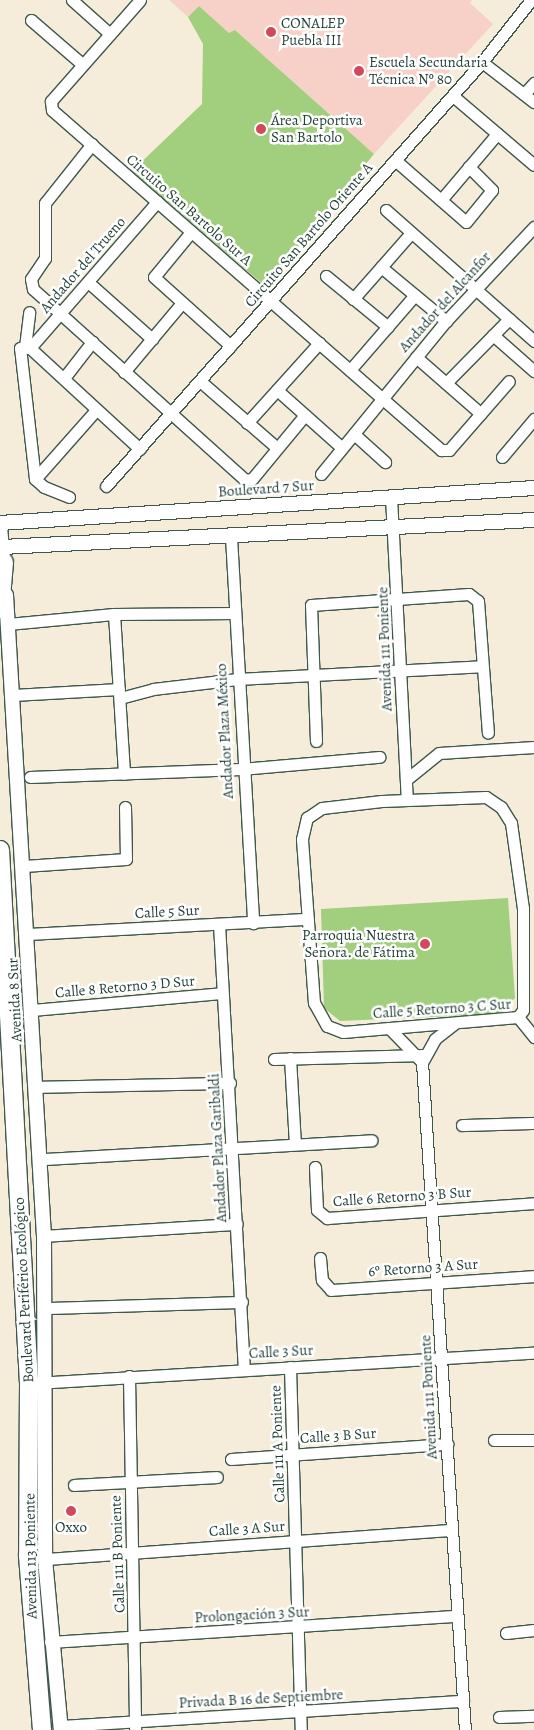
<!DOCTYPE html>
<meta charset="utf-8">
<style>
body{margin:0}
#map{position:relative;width:534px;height:1730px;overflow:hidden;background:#f5edda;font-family:Alegreya,serif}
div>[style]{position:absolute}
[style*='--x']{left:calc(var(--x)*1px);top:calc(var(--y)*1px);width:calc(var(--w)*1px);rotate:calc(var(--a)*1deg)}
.built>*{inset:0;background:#f7d1c7}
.green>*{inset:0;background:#a1cf7d}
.roads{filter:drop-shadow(1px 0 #3f574d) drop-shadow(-1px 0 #3f574d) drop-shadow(0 1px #3f574d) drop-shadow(0 -1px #3f574d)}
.minor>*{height:11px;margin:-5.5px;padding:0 5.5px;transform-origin:5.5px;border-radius:5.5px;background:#fff}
.tertiary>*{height:14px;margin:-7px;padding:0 7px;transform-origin:7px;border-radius:7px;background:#fff}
.trunk>*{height:18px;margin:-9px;padding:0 9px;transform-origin:9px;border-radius:9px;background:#fff}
.dots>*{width:14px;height:14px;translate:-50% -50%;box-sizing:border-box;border:2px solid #fff;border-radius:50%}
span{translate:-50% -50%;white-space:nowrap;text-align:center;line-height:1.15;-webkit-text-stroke:5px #fff;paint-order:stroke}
.poi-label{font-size:15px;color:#1f3d34}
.left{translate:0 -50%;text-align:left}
.right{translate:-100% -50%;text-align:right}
.street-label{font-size:15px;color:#1f3d34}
</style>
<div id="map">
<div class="built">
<i style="clip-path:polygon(169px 0,472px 0,470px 3px,493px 24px,374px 154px,235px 30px,230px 34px,199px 6px,188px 17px)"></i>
</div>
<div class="green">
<i style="clip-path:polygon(199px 6px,229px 33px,235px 30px,374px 154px,266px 287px,132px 171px,202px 104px,203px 44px,188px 17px)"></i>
<i style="clip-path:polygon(508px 898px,515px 998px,500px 1014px,340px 1021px,324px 1008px,321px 909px)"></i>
</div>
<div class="roads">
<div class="minor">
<i style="--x:72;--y:0;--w:51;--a:41.8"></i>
<i style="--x:140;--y:0;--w:135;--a:131.4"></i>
<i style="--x:51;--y:101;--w:9;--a:84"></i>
<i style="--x:52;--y:110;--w:517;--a:41.15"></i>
<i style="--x:441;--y:450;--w:8;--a:0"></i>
<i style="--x:449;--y:450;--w:91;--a:-49"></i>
<i style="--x:31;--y:20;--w:67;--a:40.8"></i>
<i style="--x:482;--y:62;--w:66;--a:37.6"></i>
<i style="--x:524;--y:94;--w:15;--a:-48"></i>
<i style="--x:453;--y:96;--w:106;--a:40.4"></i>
<i style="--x:92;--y:144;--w:75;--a:128.5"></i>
<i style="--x:45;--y:203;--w:55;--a:90"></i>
<i style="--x:45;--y:258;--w:25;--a:124"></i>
<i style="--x:31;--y:279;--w:10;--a:79"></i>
<i style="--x:33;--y:289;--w:285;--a:42"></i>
<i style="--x:245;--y:480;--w:7;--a:-8"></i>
<i style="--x:252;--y:479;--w:83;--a:-50.4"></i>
<i style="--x:395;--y:160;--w:94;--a:41.1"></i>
<i style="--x:466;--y:222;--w:41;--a:-50.9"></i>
<i style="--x:492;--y:190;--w:33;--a:-135"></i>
<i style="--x:441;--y:200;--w:87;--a:-49.7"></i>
<i style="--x:386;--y:210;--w:198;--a:41.5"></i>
<i style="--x:191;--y:232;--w:58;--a:129.4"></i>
<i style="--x:154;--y:277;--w:103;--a:41.9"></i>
<i style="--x:381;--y:267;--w:85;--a:39.7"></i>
<i style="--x:326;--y:276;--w:80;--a:39.4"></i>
<i style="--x:88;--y:282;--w:86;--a:41.7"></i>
<i style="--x:353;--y:299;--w:88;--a:-48.7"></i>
<i style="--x:493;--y:335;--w:55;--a:41.3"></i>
<i style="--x:25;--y:347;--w:35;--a:-83"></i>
<i style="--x:30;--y:348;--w:194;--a:-49"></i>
<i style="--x:416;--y:357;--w:86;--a:41.2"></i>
<i style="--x:350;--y:370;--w:99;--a:-49.1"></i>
<i style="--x:124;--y:372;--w:89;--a:-50"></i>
<i style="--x:64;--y:378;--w:46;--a:-52.1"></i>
<i style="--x:200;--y:381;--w:102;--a:41"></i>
<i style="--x:446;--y:383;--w:90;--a:-45.5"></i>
<i style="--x:277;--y:390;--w:87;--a:41.7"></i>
<i style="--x:247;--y:423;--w:108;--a:-48"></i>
<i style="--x:354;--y:434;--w:42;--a:42.1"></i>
<i style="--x:502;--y:457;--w:50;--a:-49.9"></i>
<i style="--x:321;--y:474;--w:198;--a:-50.8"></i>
<i style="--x:446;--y:321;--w:129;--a:-46.9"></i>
<i style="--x:35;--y:479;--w:92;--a:-48.5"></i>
<i style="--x:106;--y:486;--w:567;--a:-48.43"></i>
<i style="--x:482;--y:62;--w:79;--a:-51.7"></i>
<i style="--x:69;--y:497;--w:27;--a:-158"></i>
<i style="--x:44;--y:487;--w:12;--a:-138"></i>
<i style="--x:35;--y:479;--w:132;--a:-96.5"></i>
<i style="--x:20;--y:348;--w:10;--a:0"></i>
<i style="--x:30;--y:348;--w:149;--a:42.6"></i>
<i style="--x:391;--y:497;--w:302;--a:87"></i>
<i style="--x:231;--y:537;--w:387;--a:86.7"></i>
<i style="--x:114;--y:614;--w:160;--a:86.4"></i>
<i style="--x:8;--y:624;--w:106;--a:-5.4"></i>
<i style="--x:114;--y:614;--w:121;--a:-0.5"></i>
<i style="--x:13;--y:695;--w:106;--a:-3.2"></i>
<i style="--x:120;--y:698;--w:34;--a:-15"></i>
<i style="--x:153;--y:689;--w:85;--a:-6.8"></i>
<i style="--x:237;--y:679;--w:245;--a:-3"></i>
<i style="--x:316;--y:741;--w:136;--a:-92.1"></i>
<i style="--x:311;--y:605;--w:158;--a:-4"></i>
<i style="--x:469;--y:594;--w:11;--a:38"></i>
<i style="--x:478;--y:601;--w:132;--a:85.7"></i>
<i style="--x:30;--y:777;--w:211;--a:-2.2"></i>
<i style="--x:241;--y:769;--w:139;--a:-5"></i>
<i style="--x:407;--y:779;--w:41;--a:-39.1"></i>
<i style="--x:439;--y:753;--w:95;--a:-3.6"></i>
<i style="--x:486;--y:797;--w:18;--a:34"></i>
<i style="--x:501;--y:807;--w:19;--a:58"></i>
<i style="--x:511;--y:823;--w:86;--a:82"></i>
<i style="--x:523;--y:908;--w:102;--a:90"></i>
<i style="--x:523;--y:1010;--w:9;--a:126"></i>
<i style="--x:518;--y:1017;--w:129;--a:175.1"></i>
<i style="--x:389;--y:1028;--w:46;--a:175"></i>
<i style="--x:343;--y:1032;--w:17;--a:-159"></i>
<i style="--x:327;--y:1026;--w:26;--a:-119"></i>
<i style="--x:314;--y:1003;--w:164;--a:-94.2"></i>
<i style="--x:302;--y:839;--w:22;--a:-77"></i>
<i style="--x:307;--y:818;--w:18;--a:-34"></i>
<i style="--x:322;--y:808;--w:60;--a:-6.7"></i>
<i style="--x:382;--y:801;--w:104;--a:-2.2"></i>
<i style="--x:24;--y:866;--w:102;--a:-3.9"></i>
<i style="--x:126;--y:859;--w:52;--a:-91.1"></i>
<i style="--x:219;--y:924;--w:446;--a:86.8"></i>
<i style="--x:29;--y:934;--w:279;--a:-3.1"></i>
<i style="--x:32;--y:1010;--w:190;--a:-5.1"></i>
<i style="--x:518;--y:1017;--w:26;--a:51"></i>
<i style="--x:454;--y:1024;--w:24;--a:142"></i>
<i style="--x:435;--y:1039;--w:26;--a:119"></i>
<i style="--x:422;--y:1062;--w:669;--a:86.32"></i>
<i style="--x:389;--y:1028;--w:46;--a:45.9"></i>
<i style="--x:290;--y:1058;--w:86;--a:86.7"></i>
<i style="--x:274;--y:1059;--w:150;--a:-1.5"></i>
<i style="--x:36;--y:1087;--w:194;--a:-1.2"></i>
<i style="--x:462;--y:1125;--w:72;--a:-1.6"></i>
<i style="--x:46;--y:1159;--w:326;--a:-3.3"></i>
<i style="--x:315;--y:1167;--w:43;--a:87.3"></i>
<i style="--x:317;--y:1210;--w:13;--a:39"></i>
<i style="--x:327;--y:1218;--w:208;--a:-4.1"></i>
<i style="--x:44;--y:1236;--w:193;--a:-3.6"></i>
<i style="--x:320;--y:1258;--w:22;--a:85"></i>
<i style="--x:322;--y:1280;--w:13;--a:48"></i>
<i style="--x:331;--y:1290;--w:203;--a:-3.9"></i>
<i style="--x:47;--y:1308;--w:195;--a:-1.8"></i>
<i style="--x:290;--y:1367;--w:363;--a:88.3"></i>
<i style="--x:129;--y:1376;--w:354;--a:89"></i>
<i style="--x:37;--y:1383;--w:498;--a:-3.5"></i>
<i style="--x:494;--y:1440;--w:40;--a:0"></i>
<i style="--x:231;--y:1459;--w:217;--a:-4"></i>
<i style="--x:74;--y:1485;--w:143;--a:-3.2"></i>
<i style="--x:45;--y:1559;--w:407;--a:-4.1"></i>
<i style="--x:506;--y:1633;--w:28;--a:-6"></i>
<i style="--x:50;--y:1642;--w:408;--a:-3.7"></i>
<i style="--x:499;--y:1717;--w:35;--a:-2"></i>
<i style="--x:61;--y:1726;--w:403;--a:-3.6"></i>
</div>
<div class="tertiary">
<i style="--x:0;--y:523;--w:535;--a:-3.75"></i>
<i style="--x:0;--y:527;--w:44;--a:84.8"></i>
<i style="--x:2;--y:547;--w:533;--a:-2.91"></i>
<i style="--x:6;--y:595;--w:642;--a:86.61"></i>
<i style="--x:44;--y:1236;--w:323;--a:89.8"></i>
<i style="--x:45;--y:1559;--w:172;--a:84.7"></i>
</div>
<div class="trunk">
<i style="--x:0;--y:609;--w:47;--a:-85.1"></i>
<i style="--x:0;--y:850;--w:534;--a:86.89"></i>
<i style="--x:29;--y:1383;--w:173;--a:90.3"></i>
<i style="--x:28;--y:1556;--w:175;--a:85.4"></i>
</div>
</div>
<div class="dots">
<i style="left:271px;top:32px;background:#d1495b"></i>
<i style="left:359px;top:71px;background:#d1495b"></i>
<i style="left:261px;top:129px;background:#d1495b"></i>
<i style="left:425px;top:944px;background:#d1495b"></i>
<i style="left:71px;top:1511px;background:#d1495b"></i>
</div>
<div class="poi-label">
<span class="left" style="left:281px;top:32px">CONALEP<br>Puebla III</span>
<span class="left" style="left:369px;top:71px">Escuela Secundaria<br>Técnica Nº 80</span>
<span class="left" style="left:271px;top:129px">Área Deportiva<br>San Bartolo</span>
<span class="right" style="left:415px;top:944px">Parroquia Nuestra<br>Señora. de Fátima</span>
<span style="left:71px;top:1528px">Oxxo</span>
</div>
<div class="street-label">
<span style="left:189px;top:210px;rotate:41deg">Circuito San Bartolo Sur A</span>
<span style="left:309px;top:235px;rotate:-49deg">Circuito San Bartolo Oriente A</span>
<span style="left:83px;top:265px;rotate:-49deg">Andador del Trueno</span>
<span style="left:445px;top:302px;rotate:-48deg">Andador del Alcanfor</span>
<span style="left:266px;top:489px;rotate:-4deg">Boulevard 7 Sur</span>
<span style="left:385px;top:649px;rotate:-92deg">Avenida 111 Poniente</span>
<span style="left:225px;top:731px;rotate:-93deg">Andador Plaza México</span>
<span style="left:167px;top:912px;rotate:-3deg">Calle 5 Sur</span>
<span style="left:125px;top:987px;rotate:-5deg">Calle 8 Retorno 3 D Sur</span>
<span style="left:15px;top:1000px;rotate:-93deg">Avenida 8 Sur</span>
<span style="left:442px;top:1009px;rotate:-4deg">Calle 5 Retorno 3 C Sur</span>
<span style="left:218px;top:1148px;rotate:-93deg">Andador Plaza Garibaldi</span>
<span style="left:402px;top:1197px;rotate:-4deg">Calle 6 Retorno 3 B Sur</span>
<span style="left:423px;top:1268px;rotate:-4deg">6º Retorno 3 A Sur</span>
<span style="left:24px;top:1290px;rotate:-93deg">Boulevard Periférico Ecológico</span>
<span style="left:281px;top:1352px;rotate:-3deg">Calle 3 Sur</span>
<span style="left:429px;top:1397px;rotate:-93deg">Avenida 111 Poniente</span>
<span style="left:338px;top:1436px;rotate:-4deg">Calle 3 B Sur</span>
<span style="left:278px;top:1444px;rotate:-92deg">Calle 111 A Poniente</span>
<span style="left:247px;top:1529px;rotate:-4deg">Calle 3 A Sur</span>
<span style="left:118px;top:1554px;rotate:-92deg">Calle 111 B Poniente</span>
<span style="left:31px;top:1556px;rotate:-91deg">Avenida 113 Poniente</span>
<span style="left:252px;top:1615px;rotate:-3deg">Prolongación 3 Sur</span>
<span style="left:261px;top:1699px;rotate:-3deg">Privada B 16 de Septiembre</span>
</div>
</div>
